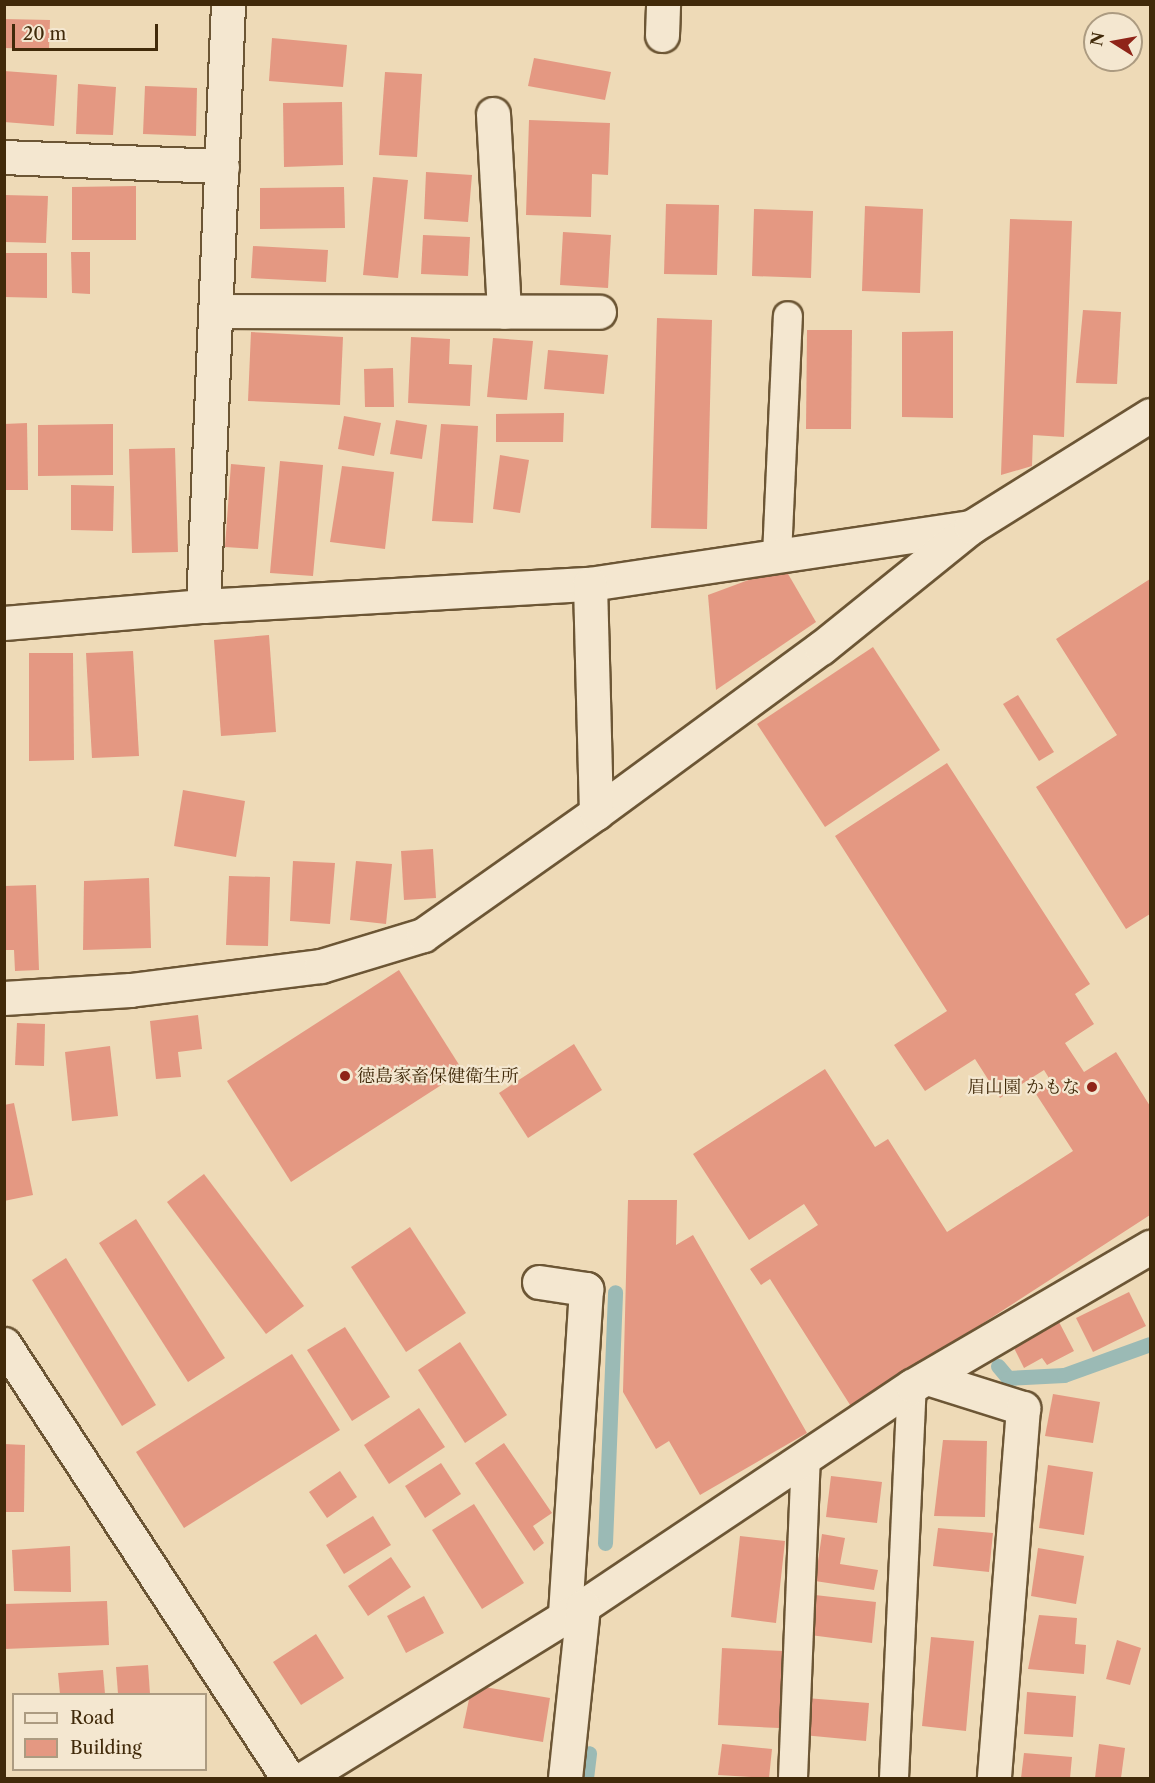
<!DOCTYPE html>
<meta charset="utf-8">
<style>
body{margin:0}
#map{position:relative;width:1155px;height:1783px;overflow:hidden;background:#eedab7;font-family:"Libre Caslon Text","Noto Serif JP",serif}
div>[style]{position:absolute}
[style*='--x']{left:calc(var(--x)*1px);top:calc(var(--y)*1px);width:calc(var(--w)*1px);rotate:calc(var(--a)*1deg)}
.stream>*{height:15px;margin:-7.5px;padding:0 7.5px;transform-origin:7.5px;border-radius:7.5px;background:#9bbab5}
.building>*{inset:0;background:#e49882}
.roads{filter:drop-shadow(2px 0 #6c5635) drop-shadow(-2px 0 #6c5635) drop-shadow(0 2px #6c5635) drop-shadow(0 -2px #6c5635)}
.service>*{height:28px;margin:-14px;padding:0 14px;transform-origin:14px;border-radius:14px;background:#f4e7d0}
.minor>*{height:33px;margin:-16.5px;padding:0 16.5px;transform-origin:16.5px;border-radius:16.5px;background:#f4e7d0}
.dots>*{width:16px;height:16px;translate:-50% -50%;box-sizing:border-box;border:3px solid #f4e7d0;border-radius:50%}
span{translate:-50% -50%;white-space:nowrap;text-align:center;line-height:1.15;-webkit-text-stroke:4.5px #f4e7d0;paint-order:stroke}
.poi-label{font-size:18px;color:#412a0a}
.left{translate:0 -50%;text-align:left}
.right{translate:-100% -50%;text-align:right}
.frame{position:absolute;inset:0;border:6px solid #412a0a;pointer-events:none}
.legend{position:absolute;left:12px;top:1693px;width:195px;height:78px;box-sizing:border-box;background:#f4e7d0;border:2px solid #ac9b81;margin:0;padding:8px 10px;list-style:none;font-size:18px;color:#412a0a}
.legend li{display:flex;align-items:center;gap:12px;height:30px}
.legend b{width:30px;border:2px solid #ac9b81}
.north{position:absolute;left:1083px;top:12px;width:60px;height:60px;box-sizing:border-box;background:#f4e7d0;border:2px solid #ac9b81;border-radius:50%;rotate:281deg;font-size:16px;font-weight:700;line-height:24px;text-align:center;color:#412a0a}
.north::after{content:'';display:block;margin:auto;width:21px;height:27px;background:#8f2418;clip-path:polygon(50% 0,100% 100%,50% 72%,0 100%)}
.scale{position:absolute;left:12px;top:24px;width:146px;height:27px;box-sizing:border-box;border:3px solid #412a0a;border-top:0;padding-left:8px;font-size:18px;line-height:21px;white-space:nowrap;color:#412a0a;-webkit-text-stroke:4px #f4e7d0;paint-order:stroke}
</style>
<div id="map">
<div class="stream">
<i style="--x:998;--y:1366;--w:16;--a:50"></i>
<i style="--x:1008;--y:1378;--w:56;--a:-3.1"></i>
<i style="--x:1064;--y:1375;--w:91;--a:-19.8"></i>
<i style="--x:605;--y:1543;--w:251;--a:-87.7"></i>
<i style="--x:586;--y:1778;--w:25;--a:-83"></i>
</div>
<div class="building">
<i style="clip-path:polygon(4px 19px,50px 20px,49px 49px,4px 48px)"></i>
<i style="clip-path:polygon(272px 38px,347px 45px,343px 87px,269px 81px)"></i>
<i style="clip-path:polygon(534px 58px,611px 72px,605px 100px,528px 86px)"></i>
<i style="clip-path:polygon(4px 71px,57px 75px,54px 126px,4px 122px)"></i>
<i style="clip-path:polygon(385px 72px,422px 74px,417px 157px,379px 155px)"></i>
<i style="clip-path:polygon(78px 84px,116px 87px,113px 135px,76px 134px)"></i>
<i style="clip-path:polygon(145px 86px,197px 88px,196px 136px,143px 134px)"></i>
<i style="clip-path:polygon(342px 102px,343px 165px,284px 167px,283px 103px)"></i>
<i style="clip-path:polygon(529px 120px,610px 123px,608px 175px,592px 174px,591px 217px,526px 215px)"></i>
<i style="clip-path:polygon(426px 172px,472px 175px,468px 222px,424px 219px)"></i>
<i style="clip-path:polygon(373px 177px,408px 180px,398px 278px,363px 275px)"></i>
<i style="clip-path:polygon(136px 186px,136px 240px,72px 240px,72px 187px)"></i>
<i style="clip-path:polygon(344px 187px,345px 228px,260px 229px,260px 188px)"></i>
<i style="clip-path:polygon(4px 195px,48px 196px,46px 243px,4px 242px)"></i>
<i style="clip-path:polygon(666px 204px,719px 205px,717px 275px,664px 274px)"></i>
<i style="clip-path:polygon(865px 206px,923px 209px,920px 293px,862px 291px)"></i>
<i style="clip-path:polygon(754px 209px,813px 211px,811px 278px,752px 276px)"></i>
<i style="clip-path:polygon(1010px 219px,1072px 221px,1064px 437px,1033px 435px,1032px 466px,1001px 475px)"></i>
<i style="clip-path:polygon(563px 232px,611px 235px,608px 288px,560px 285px)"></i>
<i style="clip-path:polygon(423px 235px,470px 237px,468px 276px,421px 274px)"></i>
<i style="clip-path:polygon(253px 246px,328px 250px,326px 282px,251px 278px)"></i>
<i style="clip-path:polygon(71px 252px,90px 252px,90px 294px,72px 293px)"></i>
<i style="clip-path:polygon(4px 253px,47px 253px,47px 298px,4px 297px)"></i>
<i style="clip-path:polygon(1083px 310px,1121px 312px,1117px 384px,1076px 383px)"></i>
<i style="clip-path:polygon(657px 318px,712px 320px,707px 529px,651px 528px)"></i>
<i style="clip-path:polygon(807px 330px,852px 330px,851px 429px,806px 429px)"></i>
<i style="clip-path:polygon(953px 331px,953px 418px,902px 417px,902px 332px)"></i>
<i style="clip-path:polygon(251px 332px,343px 337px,340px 405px,248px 401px)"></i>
<i style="clip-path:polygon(411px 337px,450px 339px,449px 364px,472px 365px,470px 406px,408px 403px)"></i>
<i style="clip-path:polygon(493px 338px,533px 341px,527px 400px,487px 397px)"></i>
<i style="clip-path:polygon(548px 350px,608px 355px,604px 394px,544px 389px)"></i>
<i style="clip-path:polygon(393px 368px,394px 407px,365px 407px,364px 369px)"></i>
<i style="clip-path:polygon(564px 413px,563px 442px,496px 442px,496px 414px)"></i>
<i style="clip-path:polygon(344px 416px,381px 423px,374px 456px,338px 449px)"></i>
<i style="clip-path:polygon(396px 420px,427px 425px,422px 459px,390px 454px)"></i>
<i style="clip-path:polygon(27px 423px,28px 490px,4px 490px,4px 424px)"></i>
<i style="clip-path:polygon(113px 424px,113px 475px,38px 476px,38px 425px)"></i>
<i style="clip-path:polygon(441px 424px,478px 426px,473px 523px,432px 521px)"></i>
<i style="clip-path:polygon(175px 448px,178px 552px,132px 553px,129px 449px)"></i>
<i style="clip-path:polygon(500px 455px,529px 460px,520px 513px,493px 509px)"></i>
<i style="clip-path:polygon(280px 461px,323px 465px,313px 576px,270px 573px)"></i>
<i style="clip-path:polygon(231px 464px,265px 467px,258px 549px,225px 547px)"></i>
<i style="clip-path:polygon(342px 466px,394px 472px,385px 549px,330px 542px)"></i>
<i style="clip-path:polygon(71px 485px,114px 486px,113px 531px,71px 530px)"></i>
<i style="clip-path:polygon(784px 567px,816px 622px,716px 690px,708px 595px)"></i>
<i style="clip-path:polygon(1150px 579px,1150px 914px,1126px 929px,1036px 787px,1117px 735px,1056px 639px)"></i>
<i style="clip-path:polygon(269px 635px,276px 732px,221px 736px,214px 640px)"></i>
<i style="clip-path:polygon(873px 647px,940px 750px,825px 827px,757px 724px)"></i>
<i style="clip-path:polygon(133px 651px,139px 756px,92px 758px,86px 653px)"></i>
<i style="clip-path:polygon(29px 653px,73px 653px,74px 760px,29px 761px)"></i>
<i style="clip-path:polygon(1018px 695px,1054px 752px,1039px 761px,1003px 704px)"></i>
<i style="clip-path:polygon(947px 763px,1090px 984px,1075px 994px,1094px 1024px,1065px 1043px,1084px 1072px,1116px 1052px,1150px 1106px,1150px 1215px,852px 1408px,770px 1279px,761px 1285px,750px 1269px,818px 1225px,804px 1204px,749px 1240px,693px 1154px,825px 1069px,875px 1147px,888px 1139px,947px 1232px,1073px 1151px,1036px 1094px,1052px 1083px,1044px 1070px,1000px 1098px,975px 1059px,925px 1091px,894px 1045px,947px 1011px,835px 836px)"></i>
<i style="clip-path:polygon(183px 790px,245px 801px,236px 857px,174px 846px)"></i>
<i style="clip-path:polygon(433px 849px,436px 898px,404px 900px,401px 851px)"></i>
<i style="clip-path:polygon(293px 861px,335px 863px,330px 924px,290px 921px)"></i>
<i style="clip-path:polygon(356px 861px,392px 864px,386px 924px,350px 920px)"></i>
<i style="clip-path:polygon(229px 876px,270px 877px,268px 946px,226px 945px)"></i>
<i style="clip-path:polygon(149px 878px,151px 948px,83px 950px,84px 881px)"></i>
<i style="clip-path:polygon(36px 885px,39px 970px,15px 971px,14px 950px,4px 950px,4px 886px)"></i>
<i style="clip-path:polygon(399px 970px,463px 1071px,291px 1182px,227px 1081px)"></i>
<i style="clip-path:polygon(198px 1015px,202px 1049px,178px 1052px,181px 1077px,156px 1079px,150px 1021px)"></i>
<i style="clip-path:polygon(17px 1023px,45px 1024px,44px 1066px,15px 1065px)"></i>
<i style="clip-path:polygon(574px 1044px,602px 1090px,528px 1138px,499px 1093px)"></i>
<i style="clip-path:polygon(110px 1046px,118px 1116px,72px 1121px,65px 1052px)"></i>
<i style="clip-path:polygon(14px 1103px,33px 1195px,4px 1201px,4px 1105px)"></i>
<i style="clip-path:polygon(204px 1174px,304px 1306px,266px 1334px,167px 1202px)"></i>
<i style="clip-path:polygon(628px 1200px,677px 1200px,676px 1245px,693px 1235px,807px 1433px,700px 1495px,669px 1441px,656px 1449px,623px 1392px)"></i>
<i style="clip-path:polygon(136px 1219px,225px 1358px,188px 1382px,99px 1243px)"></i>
<i style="clip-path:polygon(410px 1227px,466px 1313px,406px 1352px,351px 1267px)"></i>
<i style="clip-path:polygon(66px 1258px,156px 1405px,122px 1426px,32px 1280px)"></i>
<i style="clip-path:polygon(1129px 1292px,1146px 1326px,1093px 1352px,1076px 1318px)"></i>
<i style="clip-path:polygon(1059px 1322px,1074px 1351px,1047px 1365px,1042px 1358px,1024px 1368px,1013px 1346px)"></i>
<i style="clip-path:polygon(345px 1327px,390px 1397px,352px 1421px,307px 1350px)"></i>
<i style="clip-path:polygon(460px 1342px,507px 1415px,465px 1443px,418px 1370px)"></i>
<i style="clip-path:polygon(292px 1354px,340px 1430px,184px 1528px,136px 1452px)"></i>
<i style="clip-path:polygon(1053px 1394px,1100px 1402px,1093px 1443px,1045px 1436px)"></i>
<i style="clip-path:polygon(419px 1408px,445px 1447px,389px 1484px,364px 1445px)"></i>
<i style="clip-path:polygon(943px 1440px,987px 1441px,985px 1517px,934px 1516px)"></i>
<i style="clip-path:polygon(504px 1443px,552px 1513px,533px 1526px,544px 1543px,534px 1551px,475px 1463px)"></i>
<i style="clip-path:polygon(4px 1444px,25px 1445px,24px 1512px,4px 1512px)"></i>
<i style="clip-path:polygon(441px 1463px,461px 1494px,425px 1518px,405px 1486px)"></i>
<i style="clip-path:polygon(1048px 1465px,1093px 1472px,1084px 1535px,1039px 1528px)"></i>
<i style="clip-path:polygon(340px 1471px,357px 1497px,327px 1518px,309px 1492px)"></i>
<i style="clip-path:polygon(831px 1476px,882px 1482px,877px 1523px,826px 1517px)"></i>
<i style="clip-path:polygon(474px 1504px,524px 1583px,482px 1609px,432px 1530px)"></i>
<i style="clip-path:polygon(373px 1516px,391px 1545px,344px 1574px,326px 1545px)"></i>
<i style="clip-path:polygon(938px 1528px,993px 1533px,989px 1572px,933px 1566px)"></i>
<i style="clip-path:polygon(822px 1534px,845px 1538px,840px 1564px,878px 1570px,874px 1590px,815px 1581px)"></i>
<i style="clip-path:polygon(740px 1536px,785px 1541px,776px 1623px,731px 1617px)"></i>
<i style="clip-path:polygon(70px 1546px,71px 1592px,14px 1591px,12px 1550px)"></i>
<i style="clip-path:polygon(1038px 1548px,1084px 1556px,1076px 1604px,1031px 1596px)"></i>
<i style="clip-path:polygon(391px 1557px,411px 1587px,368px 1616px,348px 1586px)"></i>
<i style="clip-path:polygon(815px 1595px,876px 1602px,872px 1643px,810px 1635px)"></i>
<i style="clip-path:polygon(424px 1596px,444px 1633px,406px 1653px,387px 1616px)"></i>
<i style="clip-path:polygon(107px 1601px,109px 1645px,4px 1649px,4px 1604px)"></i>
<i style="clip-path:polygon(1039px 1615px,1077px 1618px,1075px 1644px,1086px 1645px,1084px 1674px,1028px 1669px)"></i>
<i style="clip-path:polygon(316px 1634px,344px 1678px,301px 1705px,273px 1662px)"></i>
<i style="clip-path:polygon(931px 1637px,974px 1641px,966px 1731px,922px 1726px)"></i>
<i style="clip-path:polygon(1117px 1640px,1141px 1648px,1130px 1685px,1106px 1679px)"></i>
<i style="clip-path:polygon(722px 1648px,783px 1651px,779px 1728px,718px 1725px)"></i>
<i style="clip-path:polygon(148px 1665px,150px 1694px,118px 1694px,116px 1667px)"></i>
<i style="clip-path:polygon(103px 1670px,105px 1694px,60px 1694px,58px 1673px)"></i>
<i style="clip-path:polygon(472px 1685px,550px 1698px,543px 1742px,463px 1728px)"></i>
<i style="clip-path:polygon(1027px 1692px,1076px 1696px,1073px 1737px,1024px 1734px)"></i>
<i style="clip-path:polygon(806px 1698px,869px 1703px,866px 1741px,803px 1735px)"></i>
<i style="clip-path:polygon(722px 1744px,772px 1749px,769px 1778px,718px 1775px)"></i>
<i style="clip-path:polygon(1099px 1744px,1125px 1748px,1121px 1778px,1095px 1778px)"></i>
<i style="clip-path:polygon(1024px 1753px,1072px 1757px,1070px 1778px,1021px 1778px)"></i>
</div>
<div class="roads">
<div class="service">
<i style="--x:777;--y:556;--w:240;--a:-87.4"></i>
<i style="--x:793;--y:1778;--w:321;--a:-87.7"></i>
<i style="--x:894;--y:1778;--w:392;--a:-87.4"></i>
</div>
<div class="minor">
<i style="--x:662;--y:35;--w:31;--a:-88"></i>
<i style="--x:493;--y:114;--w:198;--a:86.8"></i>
<i style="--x:4;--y:157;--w:218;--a:2.4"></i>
<i style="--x:216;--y:311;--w:383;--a:0.1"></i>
<i style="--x:203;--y:606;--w:603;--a:-87.62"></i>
<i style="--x:4;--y:623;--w:200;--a:-4.9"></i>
<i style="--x:203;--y:606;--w:388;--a:-3.3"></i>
<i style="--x:590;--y:584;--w:385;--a:-8.5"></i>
<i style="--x:596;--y:813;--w:279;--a:-36.3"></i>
<i style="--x:821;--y:648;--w:193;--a:-38.9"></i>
<i style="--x:971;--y:527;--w:211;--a:-32"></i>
<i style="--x:4;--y:998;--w:126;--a:-3.6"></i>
<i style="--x:130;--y:990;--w:193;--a:-7.2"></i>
<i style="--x:321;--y:966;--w:107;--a:-16.9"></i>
<i style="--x:423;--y:935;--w:212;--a:-35.2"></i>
<i style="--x:596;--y:813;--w:229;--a:-91.5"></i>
<i style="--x:539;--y:1282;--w:48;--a:8.5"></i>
<i style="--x:586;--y:1289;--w:329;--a:93.7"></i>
<i style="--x:4;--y:1344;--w:519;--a:56.8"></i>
<i style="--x:927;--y:1378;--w:101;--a:17.4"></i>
<i style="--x:1023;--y:1408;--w:371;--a:94.5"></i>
<i style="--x:304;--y:1778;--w:328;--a:-31.7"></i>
<i style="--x:583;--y:1606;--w:396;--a:-33.8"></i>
<i style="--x:912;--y:1386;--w:276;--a:-30.3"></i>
<i style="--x:565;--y:1778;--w:173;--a:-84"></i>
</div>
</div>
<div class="dots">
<i style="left:345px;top:1076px;background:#8f2418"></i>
<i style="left:1092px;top:1087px;background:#8f2418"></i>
</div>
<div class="poi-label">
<span class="left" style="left:357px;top:1076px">徳島家畜保健衛生所</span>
<span class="right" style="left:1080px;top:1087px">眉山園 かもな</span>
</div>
<div class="frame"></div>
<ul class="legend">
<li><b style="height:8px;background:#f4e7d0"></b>Road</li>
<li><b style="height:16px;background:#e49882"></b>Building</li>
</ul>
<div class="north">N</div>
<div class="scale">20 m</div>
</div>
